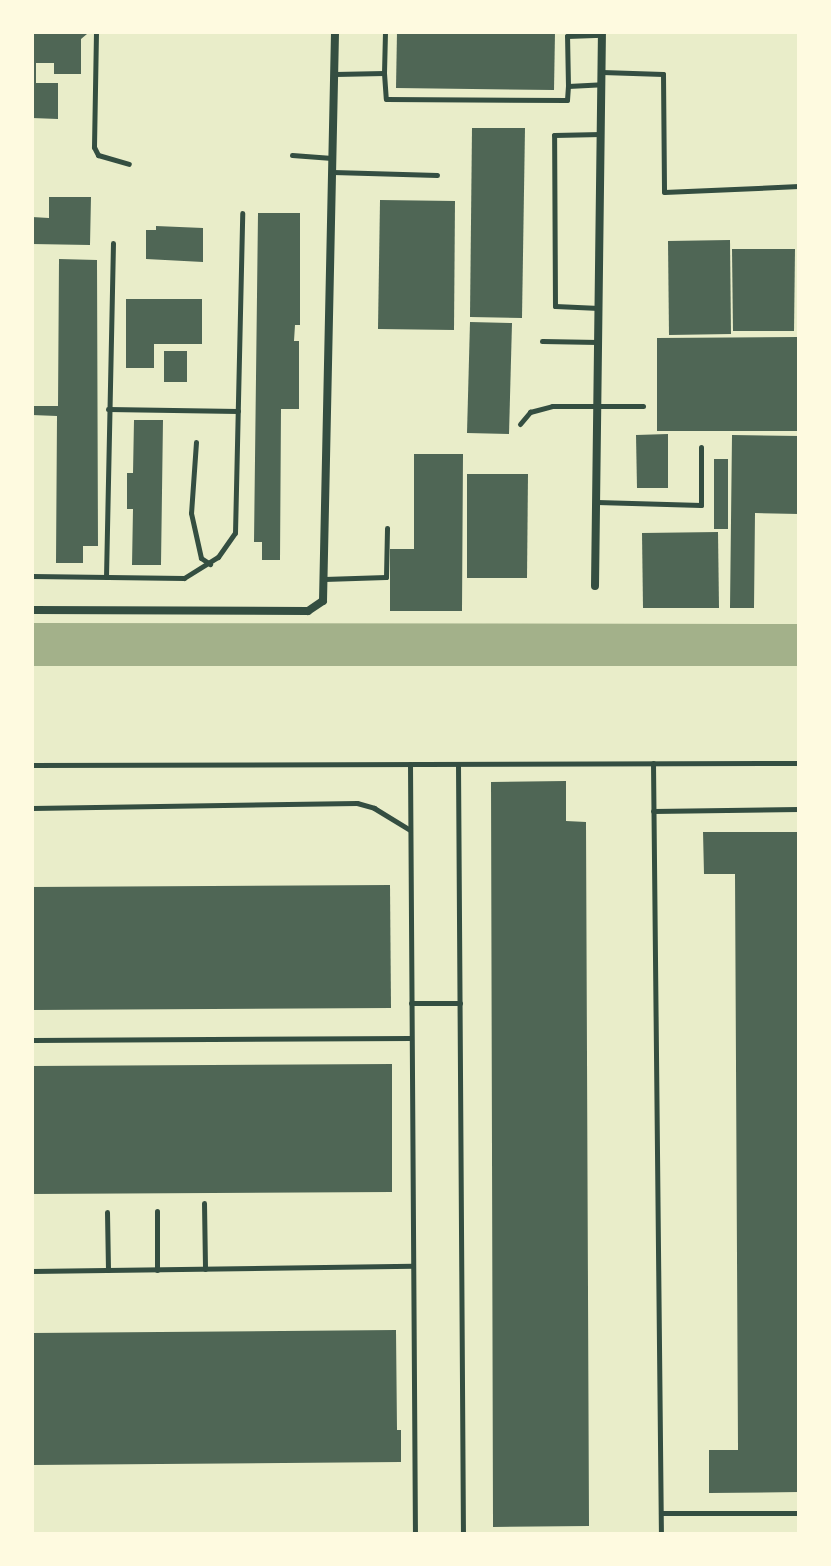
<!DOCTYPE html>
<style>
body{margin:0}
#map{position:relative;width:831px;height:1566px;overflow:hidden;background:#e9edc9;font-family:"Sofia Sans Condensed",sans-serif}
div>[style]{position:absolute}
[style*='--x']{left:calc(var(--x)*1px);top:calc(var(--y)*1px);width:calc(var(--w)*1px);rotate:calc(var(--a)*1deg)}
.water>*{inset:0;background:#a3b18a}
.building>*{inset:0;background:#4f6655}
.service>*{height:5px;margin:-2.5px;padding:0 2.5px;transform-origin:2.5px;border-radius:2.5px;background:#344e41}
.minor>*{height:8px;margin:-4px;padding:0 4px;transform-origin:4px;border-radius:4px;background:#344e41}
span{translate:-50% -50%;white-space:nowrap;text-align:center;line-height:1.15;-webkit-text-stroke:7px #fefae0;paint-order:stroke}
.frame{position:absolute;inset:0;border:34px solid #fefae0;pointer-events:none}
</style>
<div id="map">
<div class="water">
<i style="clip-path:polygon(32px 623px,799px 624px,799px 666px,32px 666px)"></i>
</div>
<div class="building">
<i style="clip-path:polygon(32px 32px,87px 34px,81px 39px,81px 74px,54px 74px,54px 63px,36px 63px,36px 83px,58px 83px,58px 119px,32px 118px)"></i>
<i style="clip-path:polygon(397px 32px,555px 32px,554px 90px,396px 88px)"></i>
<i style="clip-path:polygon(472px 128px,525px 128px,522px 318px,470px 317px)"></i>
<i style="clip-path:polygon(49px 197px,91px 197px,90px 245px,32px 244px,32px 217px,49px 218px)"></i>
<i style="clip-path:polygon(380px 200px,455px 201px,454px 330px,378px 329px)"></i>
<i style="clip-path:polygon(258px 213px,300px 213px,300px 325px,295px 325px,294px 341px,299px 341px,299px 409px,281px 409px,280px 560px,262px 560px,262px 542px,254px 542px)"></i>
<i style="clip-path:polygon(156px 226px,203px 228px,203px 262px,146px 259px,146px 230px,156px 230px)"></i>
<i style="clip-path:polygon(730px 240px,731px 334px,669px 335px,668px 241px)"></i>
<i style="clip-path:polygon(732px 249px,795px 249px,794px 331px,733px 331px)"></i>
<i style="clip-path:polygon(59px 259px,97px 260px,98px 546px,83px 546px,83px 563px,56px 563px,57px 416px,32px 415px,32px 406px,58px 406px)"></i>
<i style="clip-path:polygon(126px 299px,202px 299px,202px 344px,154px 344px,154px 368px,126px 368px)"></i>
<i style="clip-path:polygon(470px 322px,512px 323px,509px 434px,467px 433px)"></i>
<i style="clip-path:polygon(799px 337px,799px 431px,657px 431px,657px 338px)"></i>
<i style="clip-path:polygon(164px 351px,187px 351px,187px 382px,164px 382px)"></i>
<i style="clip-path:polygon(134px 420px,163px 420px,161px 565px,132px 565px,133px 509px,127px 509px,127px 473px,133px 473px)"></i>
<i style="clip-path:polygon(668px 434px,668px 488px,637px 488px,636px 435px)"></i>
<i style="clip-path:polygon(732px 435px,799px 436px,799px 514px,755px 513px,754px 608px,730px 608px)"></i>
<i style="clip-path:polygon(414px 454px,463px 454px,462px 611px,390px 611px,390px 549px,414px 549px)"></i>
<i style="clip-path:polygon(714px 459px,728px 459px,728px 529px,714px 529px)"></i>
<i style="clip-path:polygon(467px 474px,528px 474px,527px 578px,467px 578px)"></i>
<i style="clip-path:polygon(718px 532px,719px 608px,643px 608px,642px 533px)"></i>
<i style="clip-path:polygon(566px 781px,566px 821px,586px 822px,589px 1526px,493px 1527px,491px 782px)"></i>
<i style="clip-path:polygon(703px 832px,799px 832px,799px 1492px,709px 1493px,709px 1450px,738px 1450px,735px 874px,704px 874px)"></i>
<i style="clip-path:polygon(390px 885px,391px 1008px,32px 1010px,32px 887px)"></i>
<i style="clip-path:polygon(392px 1064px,392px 1192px,32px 1194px,32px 1066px)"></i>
<i style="clip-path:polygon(396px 1330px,397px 1430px,401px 1430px,401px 1462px,32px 1465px,32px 1333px)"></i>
</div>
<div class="service">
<i style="--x:96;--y:32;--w:115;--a:91"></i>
<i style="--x:94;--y:147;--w:9;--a:63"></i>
<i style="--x:98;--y:155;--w:32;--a:16"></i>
<i style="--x:602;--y:72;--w:61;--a:1.9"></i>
<i style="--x:663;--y:74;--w:118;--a:89.5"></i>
<i style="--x:664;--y:192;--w:135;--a:-2.5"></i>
<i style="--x:384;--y:73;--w:26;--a:86"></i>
<i style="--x:386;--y:99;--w:181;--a:0.3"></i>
<i style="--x:567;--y:100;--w:14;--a:-86"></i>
<i style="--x:568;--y:86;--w:34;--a:-3"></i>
<i style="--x:335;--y:74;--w:49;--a:-1.2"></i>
<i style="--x:384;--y:73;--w:41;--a:-88.6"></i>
<i style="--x:568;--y:86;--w:50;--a:-91.1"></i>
<i style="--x:567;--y:36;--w:35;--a:-2"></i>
<i style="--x:292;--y:155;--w:40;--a:4.3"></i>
<i style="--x:333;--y:172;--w:104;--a:1.7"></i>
<i style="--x:599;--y:308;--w:44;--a:-177.4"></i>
<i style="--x:555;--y:306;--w:171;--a:-90.3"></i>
<i style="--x:554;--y:135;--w:47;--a:-1.2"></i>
<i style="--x:542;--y:341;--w:56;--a:1"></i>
<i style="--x:108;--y:409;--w:130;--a:0.9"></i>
<i style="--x:520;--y:424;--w:16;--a:-50"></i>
<i style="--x:530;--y:412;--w:23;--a:-15"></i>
<i style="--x:552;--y:406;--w:91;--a:0"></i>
<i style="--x:196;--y:442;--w:71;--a:94"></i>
<i style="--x:191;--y:513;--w:46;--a:77.5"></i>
<i style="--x:201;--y:558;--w:11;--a:34"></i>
<i style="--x:597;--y:502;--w:104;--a:1.7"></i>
<i style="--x:701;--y:505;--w:58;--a:-90"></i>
<i style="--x:32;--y:576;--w:152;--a:0.8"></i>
<i style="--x:184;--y:578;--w:40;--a:-32"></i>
<i style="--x:218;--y:557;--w:29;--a:-55"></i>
<i style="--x:235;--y:533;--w:320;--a:-88.7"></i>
<i style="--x:106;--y:577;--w:334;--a:-88.8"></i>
<i style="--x:324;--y:579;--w:62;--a:-1.8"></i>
<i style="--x:386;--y:577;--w:49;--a:-88.8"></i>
<i style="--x:653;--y:763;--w:771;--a:89.41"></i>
<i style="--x:410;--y:764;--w:770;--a:89.63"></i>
<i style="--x:458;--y:764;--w:770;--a:89.63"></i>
<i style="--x:32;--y:765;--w:767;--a:-0.15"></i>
<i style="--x:32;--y:808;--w:325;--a:-0.9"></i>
<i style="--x:357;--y:803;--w:18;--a:16"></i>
<i style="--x:374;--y:808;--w:42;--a:31.4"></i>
<i style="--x:653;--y:811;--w:146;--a:-0.8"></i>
<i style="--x:411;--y:1003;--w:49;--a:0"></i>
<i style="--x:32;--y:1040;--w:379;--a:-0.3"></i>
<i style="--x:204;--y:1203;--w:66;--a:89.1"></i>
<i style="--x:157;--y:1211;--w:59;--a:90"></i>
<i style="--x:107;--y:1212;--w:58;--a:89"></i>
<i style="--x:32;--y:1271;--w:381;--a:-0.8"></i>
<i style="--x:661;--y:1513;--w:138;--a:0"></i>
</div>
<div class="minor">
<i style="--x:595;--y:586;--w:554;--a:-89.28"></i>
<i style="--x:32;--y:610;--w:276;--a:0.2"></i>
<i style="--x:308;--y:611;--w:18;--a:-34"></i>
<i style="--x:323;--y:601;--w:569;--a:-88.79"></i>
</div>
<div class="frame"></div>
</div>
